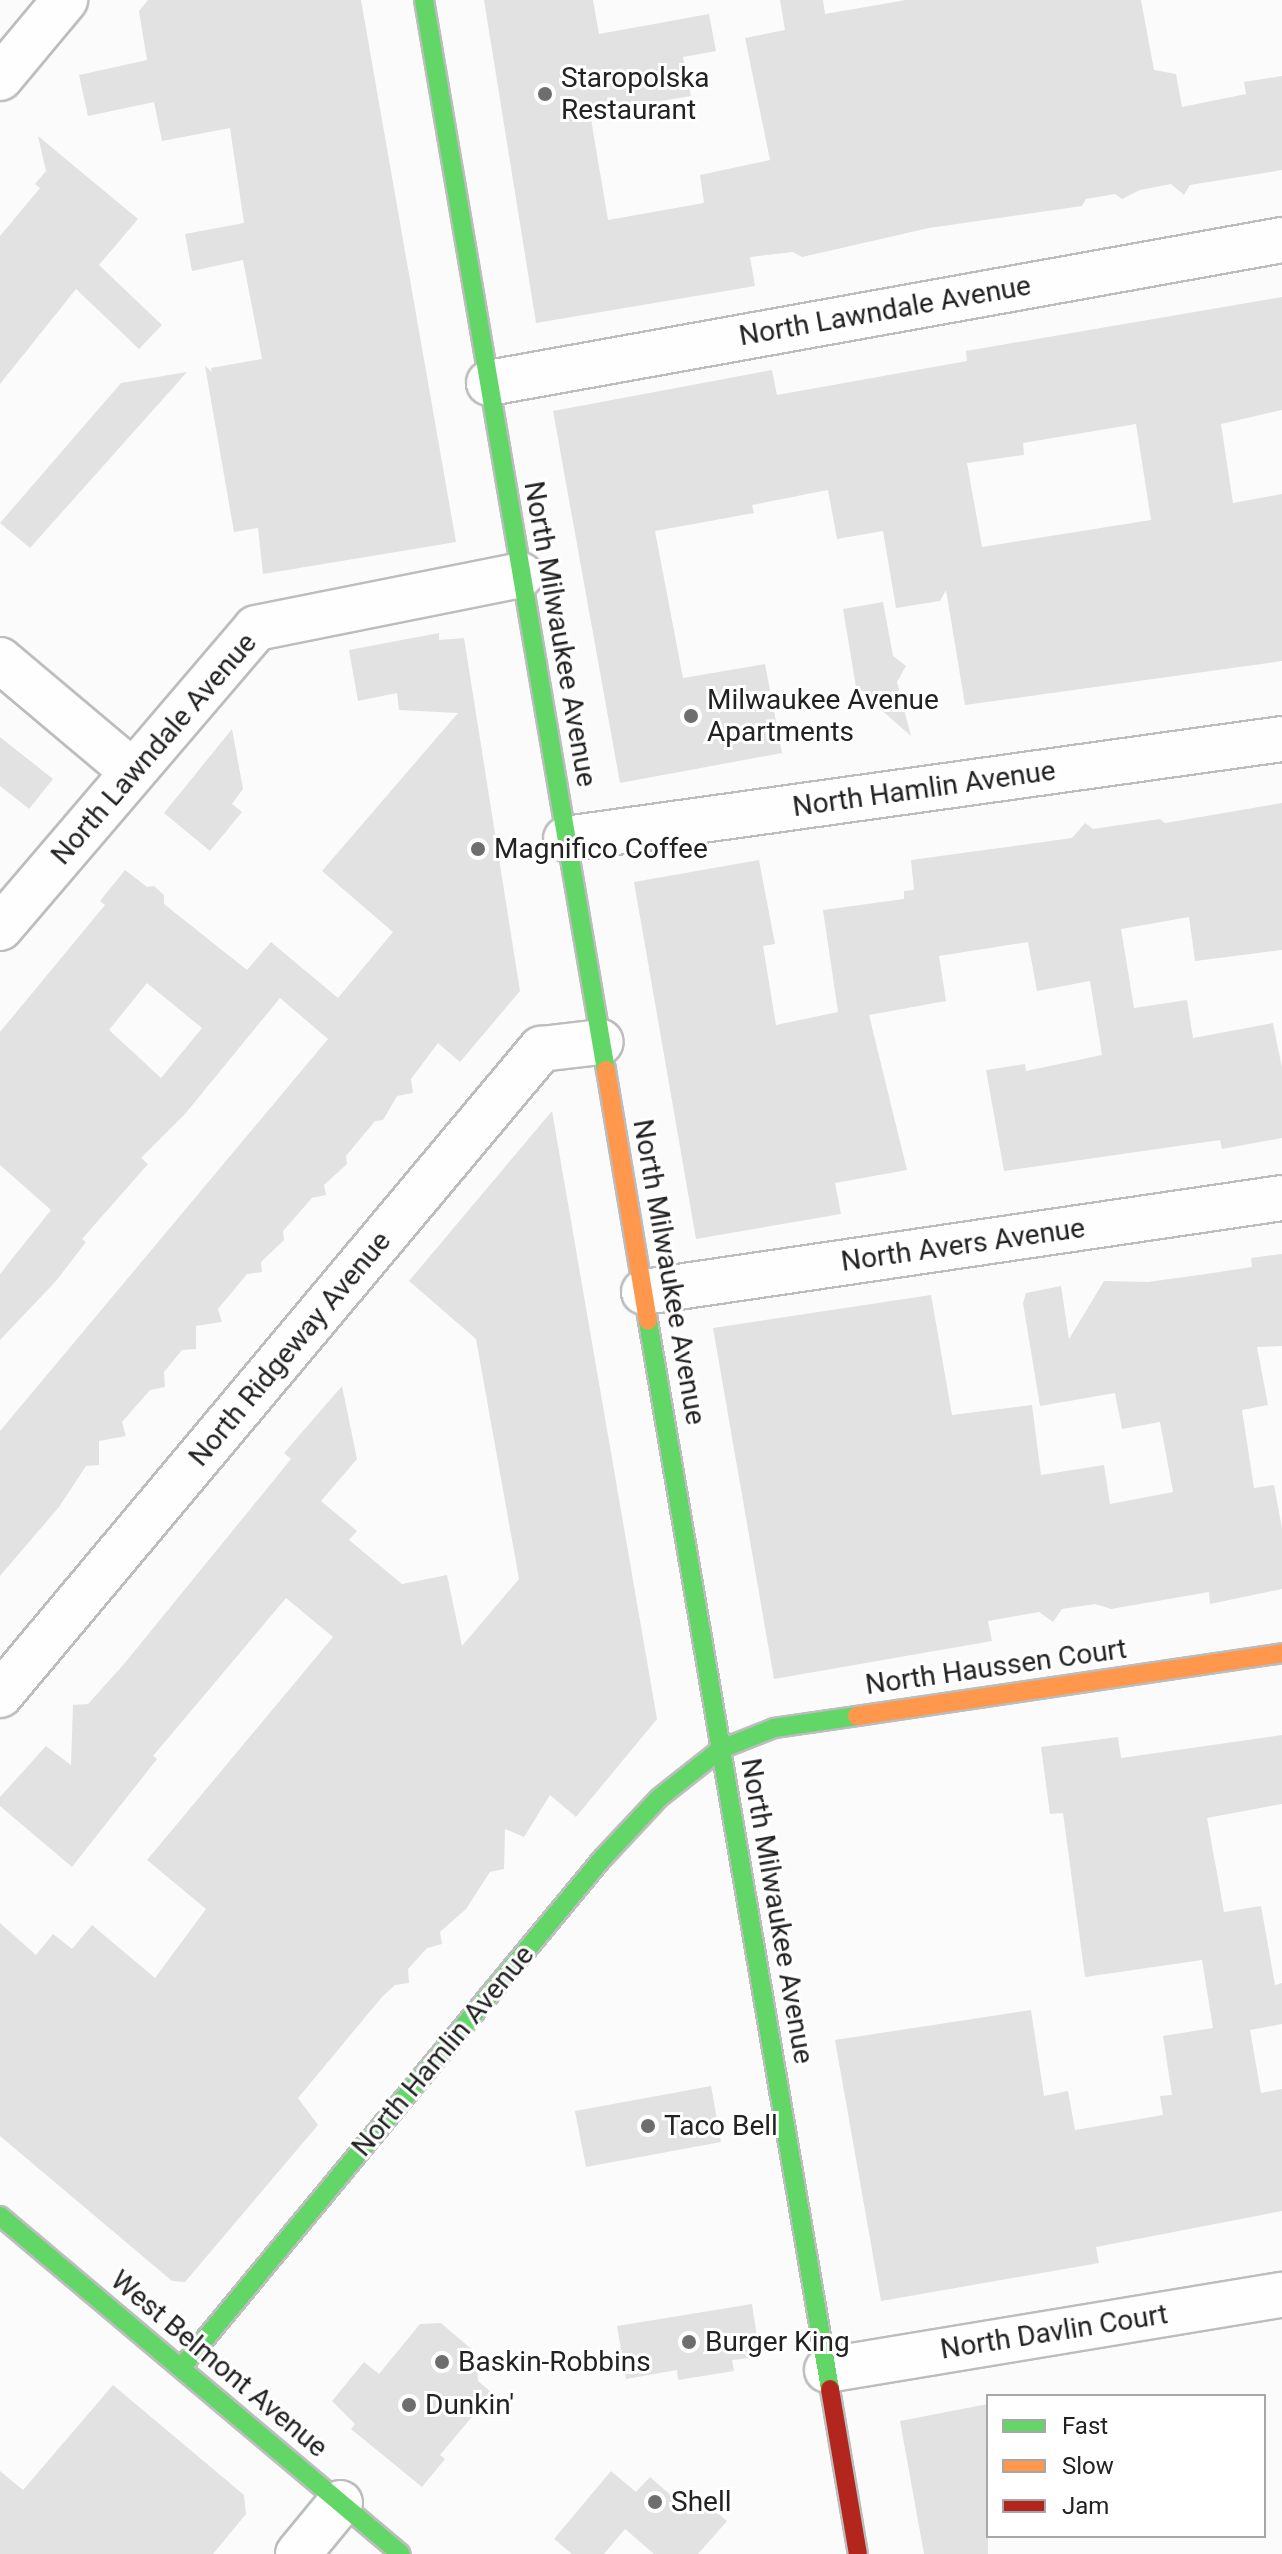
<!DOCTYPE html>
<style>
body{margin:0}
#map{position:relative;width:1282px;height:2554px;overflow:hidden;background:#fbfbfb;font-family:Roboto,sans-serif}
div>[style]{position:absolute}
[style*='--x']{left:calc(var(--x)*1px);top:calc(var(--y)*1px);width:calc(var(--w)*1px);rotate:calc(var(--a)*1deg)}
.building>*{inset:0;background:#e2e2e3}
.roads{filter:drop-shadow(2px 0 #bcbdbd) drop-shadow(-2px 0 #bcbdbd) drop-shadow(0 2px #bcbdbd) drop-shadow(0 -2px #bcbdbd)}
.street>*{height:44px;margin:-22px;padding:0 22px;transform-origin:22px;border-radius:22px;background:#fefefe}
.fast>*{height:18px;margin:-9px;padding:0 9px;transform-origin:9px;border-radius:9px;background:#63d668}
.slow>*{height:18px;margin:-9px;padding:0 9px;transform-origin:9px;border-radius:9px;background:#ff974d}
.jam>*{height:18px;margin:-9px;padding:0 9px;transform-origin:9px;border-radius:9px;background:#b3261e}
.dots>*{width:22px;height:22px;translate:-50% -50%;box-sizing:border-box;border:4px solid #fff;border-radius:50%}
span{translate:-50% -50%;white-space:nowrap;text-align:center;line-height:1.15;-webkit-text-stroke:6px #fff;paint-order:stroke}
.poi-label{font-size:28px;color:#222}
.left{translate:0 -50%;text-align:left}
.street-label{font-size:28px;color:#222}
.legend{position:absolute;left:986px;top:2394px;width:280px;height:144px;box-sizing:border-box;background:#fff;border:2px solid #a7a7a7;margin:0;padding:10px 14px;list-style:none;font-size:24px;color:#222}
.legend li{display:flex;align-items:center;gap:16px;height:40px}
.legend b{width:40px;border:2px solid #a7a7a7}
</style>
<div id="map">
<div class="building">
<i style="clip-path:polygon(148px 0,361px 0,456px 542px,263px 574px,258px 528px,234px 532px,205px 366px,212px 372px,211px 368px,262px 359px,243px 260px,192px 271px,185px 234px,244px 223px,230px 128px,162px 141px,154px 102px,88px 116px,79px 75px,147px 60px,139px 11px)"></i>
<i style="clip-path:polygon(484px 0,593px 0,599px 34px,709px 14px,716px 51px,683px 57px,691px 96px,590px 113px,608px 220px,704px 203px,700px 175px,770px 160px,745px 38px,785px 30px,780px 0,823px 0,825px 14px,906px 0,1141px 0,1154px 70px,1176px 74px,1182px 107px,1246px 94px,1244px 82px,1282px 76px,1282px 170px,1190px 185px,1184px 195px,1171px 184px,1140px 190px,1122px 199px,1115px 194px,1086px 199px,1082px 206px,929px 228px,802px 257px,793px 252px,750px 257px,755px 286px,536px 323px)"></i>
<i style="clip-path:polygon(38px 136px,138px 219px,99px 265px,162px 325px,139px 349px,76px 289px,0 384px,0 236px,40px 188px,35px 184px,46px 171px)"></i>
<i style="clip-path:polygon(evenodd,1282px 297px,1282px 410px,1221px 424px,1233px 503px,1282px 494px,1282px 661px,965px 705px,946px 590px,940px 601px,896px 608px,883px 531px,837px 539px,828px 490px,752px 505px,754px 513px,655px 531px,683px 678px,765px 664px,782px 753px,620px 783px,553px 411px,772px 370px,777px 395px,967px 361px,966px 351px,1282px 297px,1136px 424px,1151px 520px,982px 547px,967px 463px,1024px 455px,1023px 443px,1136px 424px)"></i>
<i style="clip-path:polygon(187px 372px,30px 548px,0 523px,121px 383px)"></i>
<i style="clip-path:polygon(883px 602px,893px 656px,906px 666px,897px 682px,911px 736px,879px 708px,860px 711px,843px 609px)"></i>
<i style="clip-path:polygon(evenodd,439px 633px,439px 640px,464px 638px,520px 991px,460px 1062px,438px 1043px,411px 1079px,413px 1093px,397px 1096px,383px 1120px,375px 1121px,346px 1156px,347px 1164px,324px 1185px,326px 1195px,312px 1198px,283px 1231px,284px 1240px,261px 1262px,262px 1272px,247px 1274px,218px 1309px,222px 1322px,196px 1326px,196px 1349px,182px 1350px,164px 1372px,165px 1387px,150px 1390px,122px 1422px,126px 1436px,99px 1441px,99px 1465px,86px 1466px,59px 1507px,0 1576px,0 1431px,328px 1039px,280px 998px,185px 1114px,141px 1158px,148px 1164px,82px 1239px,86px 1242px,56px 1281px,0 1340px,0 1274px,51px 1210px,0 1165px,0 1032px,105px 905px,100px 901px,125px 870px,147px 887px,154px 886px,164px 895px,164px 904px,247px 970px,271px 942px,338px 998px,393px 932px,322px 871px,458px 713px,399px 710px,397px 693px,358px 701px,349px 650px,439px 633px,147px 983px,202px 1028px,161px 1078px,109px 1030px,147px 983px)"></i>
<i style="clip-path:polygon(232px 729px,243px 789px,232px 804px,242px 812px,210px 851px,164px 813px)"></i>
<i style="clip-path:polygon(0 737px,53px 779px,29px 809px,0 786px)"></i>
<i style="clip-path:polygon(1282px 803px,1282px 950px,1195px 961px,1189px 917px,1121px 929px,1134px 1008px,1187px 1000px,1193px 1038px,1273px 1023px,1282px 1068px,1282px 1138px,1222px 1149px,1220px 1140px,1004px 1171px,986px 1070px,1025px 1064px,1026px 1071px,1102px 1055px,1090px 981px,1037px 991px,1028px 942px,939px 956px,946px 1001px,869px 1015px,907px 1170px,835px 1183px,841px 1214px,696px 1239px,634px 882px,759px 860px,775px 944px,763px 946px,776px 1025px,838px 1012px,823px 910px,904px 899px,904px 891px,914px 890px,911px 860px,1072px 838px,1085px 823px,1093px 829px,1160px 819px,1165px 823px)"></i>
<i style="clip-path:polygon(552px 1111px,657px 1719px,576px 1817px,550px 1795px,524px 1837px,505px 1829px,504px 1869px,490px 1872px,466px 1909px,440px 1932px,442px 1944px,427px 1948px,408px 1969px,409px 1983px,395px 1985px,382px 1997px,298px 2098px,318px 2125px,185px 2282px,172px 2281px,0 2136px,0 1923px,36px 1955px,53px 1934px,72px 1949px,92px 1925px,155px 1978px,206px 1909px,147px 1860px,333px 1637px,286px 1598px,153px 1756px,157px 1759px,72px 1867px,0 1806px,0 1797px,46px 1746px,71px 1765px,73px 1705px,88px 1704px,124px 1664px,291px 1459px,284px 1453px,342px 1386px,357px 1459px,321px 1501px,357px 1531px,349px 1540px,402px 1584px,447px 1575px,462px 1646px,519px 1579px,476px 1339px,409px 1281px)"></i>
<i style="clip-path:polygon(1282px 1254px,1282px 1346px,1257px 1347px,1268px 1405px,1242px 1410px,1254px 1488px,1274px 1485px,1282px 1528px,1282px 1589px,1210px 1604px,1209px 1592px,1111px 1609px,1095px 1604px,1062px 1609px,1053px 1622px,1039px 1612px,988px 1621px,992px 1641px,774px 1679px,713px 1328px,931px 1295px,952px 1415px,1032px 1405px,1041px 1475px,1104px 1465px,1110px 1504px,1173px 1492px,1160px 1422px,1122px 1429px,1115px 1393px,1040px 1406px,1023px 1303px,1026px 1293px,1061px 1286px,1069px 1339px,1104px 1281px,1148px 1282px,1206px 1274px,1252px 1267px,1251px 1258px)"></i>
<i style="clip-path:polygon(1282px 1735px,1282px 1804px,1207px 1818px,1224px 1912px,1261px 1906px,1275px 1985px,1282px 1983px,1282px 2024px,1250px 2030px,1261px 2093px,1282px 2089px,1282px 2211px,1096px 2247px,1099px 2263px,881px 2301px,835px 2040px,1031px 2010px,1044px 2096px,1068px 2091px,1075px 2130px,1163px 2115px,1160px 2096px,1172px 2095px,1163px 2036px,1213px 2028px,1202px 1960px,1085px 1977px,1063px 1813px,1050px 1814px,1041px 1747px,1118px 1737px,1121px 1758px)"></i>
<i style="clip-path:polygon(711px 2086px,721px 2142px,586px 2167px,575px 2111px)"></i>
<i style="clip-path:polygon(752px 2304px,760px 2357px,732px 2360px,734px 2371px,678px 2380px,677px 2370px,626px 2379px,617px 2326px)"></i>
<i style="clip-path:polygon(441px 2323px,476px 2353px,478px 2381px,492px 2393px,440px 2455px,445px 2459px,422px 2487px,351px 2429px,355px 2424px,332px 2401px,364px 2362px,379px 2374px,420px 2324px)"></i>
<i style="clip-path:polygon(113px 2385px,244px 2495px,246px 2514px,213px 2554px,0 2554px,0 2471px,23px 2490px)"></i>
<i style="clip-path:polygon(988px 2404px,988px 2554px,924px 2554px,900px 2421px)"></i>
<i style="clip-path:polygon(611px 2471px,636px 2492px,650px 2477px,690px 2512px,701px 2499px,727px 2521px,698px 2554px,654px 2554px,625px 2529px,604px 2554px,572px 2554px,554px 2539px)"></i>
</div>
<div class="roads">
<div class="street">
<i style="--x:0;--y:78;--w:102;--a:-50.2"></i>
<i style="--x:489;--y:383;--w:806;--a:-10.22"></i>
<i style="--x:0;--y:660;--w:172;--a:40.1"></i>
<i style="--x:566;--y:839;--w:723;--a:-7.95"></i>
<i style="--x:0;--y:928;--w:394;--a:-49.5"></i>
<i style="--x:256;--y:628;--w:270;--a:-11.3"></i>
<i style="--x:644;--y:1292;--w:645;--a:-8.38"></i>
<i style="--x:0;--y:1695;--w:843;--a:-50.06"></i>
<i style="--x:541;--y:1049;--w:60;--a:-6.7"></i>
<i style="--x:827;--y:2370;--w:461;--a:-9.4"></i>
<i style="--x:298;--y:2554;--w:66;--a:-50.5"></i>
</div>
<div class="fast">
<i style="--x:424;--y:0;--w:1085;--a:80.35"></i>
<i style="--x:648;--y:1321;--w:1083;--a:80.33"></i>
<i style="--x:0;--y:2216;--w:524;--a:40.13"></i>
<i style="--x:181;--y:2368;--w:661;--a:-50.41"></i>
<i style="--x:602;--y:1859;--w:83;--a:-46.9"></i>
<i style="--x:659;--y:1798;--w:79;--a:-38.3"></i>
<i style="--x:721;--y:1749;--w:57;--a:-21.6"></i>
<i style="--x:774;--y:1728;--w:84;--a:-8.2"></i>
</div>
<div class="slow">
<i style="--x:606;--y:1070;--w:254;--a:80.5"></i>
<i style="--x:857;--y:1716;--w:430;--a:-8.4"></i>
</div>
<div class="jam">
<i style="--x:830;--y:2389;--w:167;--a:80.4"></i>
</div>
</div>
<div class="dots">
<i style="left:545px;top:94px;background:#6e6e6e"></i>
<i style="left:691px;top:716px;background:#6e6e6e"></i>
<i style="left:478px;top:849px;background:#6e6e6e"></i>
<i style="left:648px;top:2126px;background:#6e6e6e"></i>
<i style="left:689px;top:2342px;background:#6e6e6e"></i>
<i style="left:442px;top:2362px;background:#6e6e6e"></i>
<i style="left:409px;top:2405px;background:#6e6e6e"></i>
<i style="left:655px;top:2502px;background:#6e6e6e"></i>
</div>
<div class="poi-label">
<span class="left" style="left:561px;top:94px">Staropolska<br>Restaurant</span>
<span class="left" style="left:707px;top:716px">Milwaukee Avenue<br>Apartments</span>
<span class="left" style="left:494px;top:849px">Magnifico Coffee</span>
<span class="left" style="left:664px;top:2126px">Taco Bell</span>
<span class="left" style="left:705px;top:2342px">Burger King</span>
<span class="left" style="left:458px;top:2362px">Baskin-Robbins</span>
<span class="left" style="left:425px;top:2405px">Dunkin'</span>
<span class="left" style="left:671px;top:2502px">Shell</span>
</div>
<div class="street-label">
<span style="left:885px;top:311px;rotate:-10deg">North Lawndale Avenue</span>
<span style="left:560px;top:634px;rotate:80deg">North Milwaukee Avenue</span>
<span style="left:154px;top:749px;rotate:-49deg">North Lawndale Avenue</span>
<span style="left:924px;top:789px;rotate:-8deg">North Hamlin Avenue</span>
<span style="left:963px;top:1245px;rotate:-8deg">North Avers Avenue</span>
<span style="left:669px;top:1272px;rotate:80deg">North Milwaukee Avenue</span>
<span style="left:290px;top:1349px;rotate:-50deg">North Ridgeway Avenue</span>
<span style="left:996px;top:1667px;rotate:-8deg">North Haussen Court</span>
<span style="left:777px;top:1911px;rotate:80deg">North Milwaukee Avenue</span>
<span style="left:443px;top:2051px;rotate:-50deg">North Hamlin Avenue</span>
<span style="left:1054px;top:2332px;rotate:-9deg">North Davlin Court</span>
<span style="left:219px;top:2364px;rotate:40deg">West Belmont Avenue</span>
</div>
<ul class="legend">
<li><b style="height:10px;background:#63d668"></b>Fast</li>
<li><b style="height:10px;background:#ff974d"></b>Slow</li>
<li><b style="height:10px;background:#b3261e"></b>Jam</li>
</ul>
</div>
